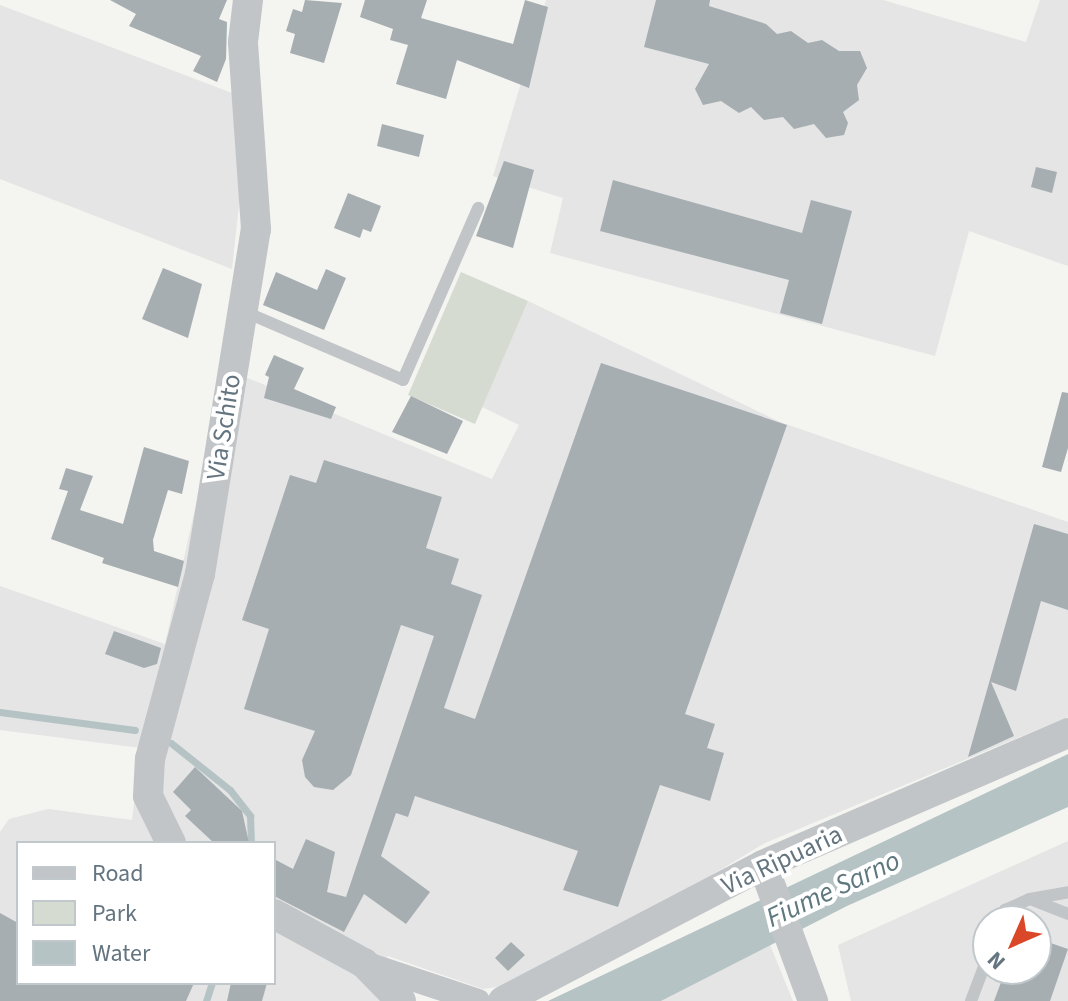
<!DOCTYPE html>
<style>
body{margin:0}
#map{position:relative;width:1068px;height:1001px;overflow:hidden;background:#f4f4f0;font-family:"Source Sans 3",sans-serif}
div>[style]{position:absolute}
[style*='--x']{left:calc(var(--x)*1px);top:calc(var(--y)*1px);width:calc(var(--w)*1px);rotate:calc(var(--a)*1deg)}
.built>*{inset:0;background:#e4e5e4}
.green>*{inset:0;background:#d5dbd1}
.water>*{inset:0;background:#b5c3c5}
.stream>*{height:7px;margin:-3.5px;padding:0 3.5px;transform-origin:3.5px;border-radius:3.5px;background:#b5c3c5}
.building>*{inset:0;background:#a6aeb2}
.service>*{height:12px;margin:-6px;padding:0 6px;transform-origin:6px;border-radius:6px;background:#c2c5c8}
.minor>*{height:24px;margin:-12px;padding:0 12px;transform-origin:12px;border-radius:12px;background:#c2c5c8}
.tertiary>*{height:30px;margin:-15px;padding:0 15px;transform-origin:15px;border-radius:15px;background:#c2c5c8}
span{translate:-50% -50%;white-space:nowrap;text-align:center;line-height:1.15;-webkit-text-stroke:8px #fff;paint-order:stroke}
.street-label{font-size:26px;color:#647580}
.water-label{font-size:28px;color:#5f777e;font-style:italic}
.legend{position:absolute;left:16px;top:841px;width:260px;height:144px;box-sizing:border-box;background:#fff;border:2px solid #c1c8cc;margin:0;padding:10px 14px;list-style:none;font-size:24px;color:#647580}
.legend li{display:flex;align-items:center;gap:16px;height:40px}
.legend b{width:40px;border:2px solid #c1c8cc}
.north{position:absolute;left:972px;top:905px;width:80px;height:80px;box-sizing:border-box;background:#fff;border:2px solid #c1c8cc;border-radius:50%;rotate:225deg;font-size:22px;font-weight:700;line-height:32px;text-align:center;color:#647580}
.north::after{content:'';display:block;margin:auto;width:28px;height:36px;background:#db4829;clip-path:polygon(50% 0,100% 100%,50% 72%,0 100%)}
</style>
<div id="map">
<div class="built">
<i style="clip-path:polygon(546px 0,883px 0,1026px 42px,1040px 0,1068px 0,1068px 266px,969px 231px,935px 356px,550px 253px,563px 198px,493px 176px)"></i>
<i style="clip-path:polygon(0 5px,240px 96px,243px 168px,232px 269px,0 179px)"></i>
<i style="clip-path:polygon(evenodd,528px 301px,780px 422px,1068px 522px,1068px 717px,765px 843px,626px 927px,510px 985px,483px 989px,388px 956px,364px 981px,389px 1001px,0 1001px,0 832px,9px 819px,48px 809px,132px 820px,141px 748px,0 730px,0 586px,165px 644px,226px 369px,492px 479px,519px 425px,482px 407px,528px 301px,18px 843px,274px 843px,274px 983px,18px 983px,18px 843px)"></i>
<i style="clip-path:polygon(evenodd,1068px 841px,1068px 1001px,851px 1001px,838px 945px,1068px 841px,988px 921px,1036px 921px,1036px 969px,988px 969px,988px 921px)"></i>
<i style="clip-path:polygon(770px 945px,793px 1001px,661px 1001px)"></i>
</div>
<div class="green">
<i style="clip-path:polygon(461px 272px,528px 301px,475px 424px,408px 395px)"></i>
</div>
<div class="water">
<i style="clip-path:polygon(1068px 754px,1068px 807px,847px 906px,661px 1001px,548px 1001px)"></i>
</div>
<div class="stream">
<i style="--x:0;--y:712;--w:136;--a:7.6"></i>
<i style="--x:171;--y:743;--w:75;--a:38.5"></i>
<i style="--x:230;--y:790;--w:33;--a:52"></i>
<i style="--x:250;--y:816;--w:27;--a:88"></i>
<i style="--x:206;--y:1001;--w:19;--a:-72"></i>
</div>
<div class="building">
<i style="clip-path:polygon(110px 0,227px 0,219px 19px,227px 22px,226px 59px,217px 82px,193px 71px,201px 56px,129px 26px,136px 14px)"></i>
<i style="clip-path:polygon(305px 0,342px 3px,324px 63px,290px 53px,295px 34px,286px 31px,293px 9px,302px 12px)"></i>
<i style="clip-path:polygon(365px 0,427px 0,421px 18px,513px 44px,525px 0,548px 7px,529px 88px,457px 60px,446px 99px,396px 84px,408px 45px,390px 40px,393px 29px,360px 17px)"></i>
<i style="clip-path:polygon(656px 0,710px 0,709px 6px,766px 24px,777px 34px,791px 31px,808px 43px,822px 40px,839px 51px,860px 51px,867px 68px,857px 85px,859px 100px,843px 112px,848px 123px,844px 135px,826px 138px,814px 124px,794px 129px,783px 117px,764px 120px,751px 107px,739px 113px,721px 101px,703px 105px,695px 89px,709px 64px,644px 47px)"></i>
<i style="clip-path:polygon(382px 124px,424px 135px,419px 157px,377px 146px)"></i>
<i style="clip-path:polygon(504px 161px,534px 170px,513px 248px,476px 236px)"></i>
<i style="clip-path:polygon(1036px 167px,1057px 172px,1052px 193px,1031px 187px)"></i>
<i style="clip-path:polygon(613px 180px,802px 233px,811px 200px,852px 211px,822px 324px,780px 313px,789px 280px,600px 231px)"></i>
<i style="clip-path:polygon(348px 193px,381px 206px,371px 232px,363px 229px,360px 238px,334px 228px)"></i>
<i style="clip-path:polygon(163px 268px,202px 284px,188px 338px,142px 319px)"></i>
<i style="clip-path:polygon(326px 269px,346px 278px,324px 330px,263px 305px,276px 272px,317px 290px)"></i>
<i style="clip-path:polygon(274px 355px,304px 368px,294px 389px,336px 407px,331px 419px,264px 398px,269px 377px,265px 375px)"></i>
<i style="clip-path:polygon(601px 363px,787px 425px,685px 714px,715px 724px,707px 748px,724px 753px,710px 801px,660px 785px,618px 907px,563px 890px,578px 851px,415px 796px,408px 817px,396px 813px,381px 856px,430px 892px,406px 924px,364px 894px,344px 932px,274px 896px,274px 859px,293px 869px,306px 839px,335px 852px,327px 892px,346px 897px,434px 636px,401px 625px,351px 775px,333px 790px,314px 787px,305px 777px,302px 760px,315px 731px,244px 709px,269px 629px,242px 620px,290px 475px,316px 483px,324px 460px,442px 497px,426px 548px,459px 559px,451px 584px,482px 595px,444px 708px,475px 719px)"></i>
<i style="clip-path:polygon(1062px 392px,1068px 393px,1068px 448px,1061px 472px,1042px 467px)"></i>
<i style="clip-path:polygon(411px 396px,463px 421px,447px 454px,392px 432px)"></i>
<i style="clip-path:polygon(144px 447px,189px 461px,182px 494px,168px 490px,153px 540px,154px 551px,184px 561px,178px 587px,102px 563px,104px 558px,51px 539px,68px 491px,59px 489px,66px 468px,93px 476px,80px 510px,123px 524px)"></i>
<i style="clip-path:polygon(1034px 524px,1068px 534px,1068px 610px,1041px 601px,1016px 691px,991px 682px,1014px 736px,968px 757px)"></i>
<i style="clip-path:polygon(114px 631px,161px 648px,157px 664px,144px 668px,105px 654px)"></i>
<i style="clip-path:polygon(195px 767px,242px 811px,249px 843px,214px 843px,185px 816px,191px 810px,173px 792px)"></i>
<i style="clip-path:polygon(0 913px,18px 923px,18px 983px,194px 983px,186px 1001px,0 1001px)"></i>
<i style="clip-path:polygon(1036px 938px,1068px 949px,1050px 1001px,994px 1001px,1006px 969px,1036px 969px)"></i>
<i style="clip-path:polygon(511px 942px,525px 955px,508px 971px,495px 958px)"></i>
<i style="clip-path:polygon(231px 983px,267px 983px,262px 1001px,227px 1001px)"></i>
</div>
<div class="service">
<i style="--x:243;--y:311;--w:174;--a:23.3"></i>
<i style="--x:403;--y:380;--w:188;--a:-66.4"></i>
<i style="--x:1030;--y:899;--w:39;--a:-10"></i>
<i style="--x:1001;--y:921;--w:12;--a:-70"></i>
<i style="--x:1005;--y:910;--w:27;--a:-24"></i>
<i style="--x:1030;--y:899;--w:41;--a:21.5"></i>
<i style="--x:971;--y:1001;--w:48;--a:-69.3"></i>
</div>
<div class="minor">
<i style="--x:367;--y:964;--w:117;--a:18.4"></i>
</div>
<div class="tertiary">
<i style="--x:171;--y:843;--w:52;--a:-116.1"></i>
<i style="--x:148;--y:796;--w:37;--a:-87"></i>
<i style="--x:150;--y:759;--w:192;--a:-74.9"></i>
<i style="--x:200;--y:574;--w:350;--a:-80.8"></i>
<i style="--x:256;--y:229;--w:187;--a:-94"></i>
<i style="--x:243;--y:42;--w:42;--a:-83.2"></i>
<i style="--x:763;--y:865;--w:145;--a:69.8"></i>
<i style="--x:274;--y:914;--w:102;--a:28.6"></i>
<i style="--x:364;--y:963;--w:53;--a:45.8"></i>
<i style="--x:503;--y:1001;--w:293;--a:-27.6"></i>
<i style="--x:763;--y:865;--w:332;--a:-23.4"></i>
</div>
<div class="street-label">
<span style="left:224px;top:427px;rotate:-81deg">Via Schito</span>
<span style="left:782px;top:860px;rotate:-25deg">Via Ripuaria</span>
</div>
<div class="water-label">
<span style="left:833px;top:889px;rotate:-25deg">Fiume Sarno</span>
</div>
<ul class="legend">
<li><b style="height:10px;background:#c2c5c8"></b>Road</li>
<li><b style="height:22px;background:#d5dbd1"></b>Park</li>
<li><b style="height:22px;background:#b5c3c5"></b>Water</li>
</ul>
<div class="north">N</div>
</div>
